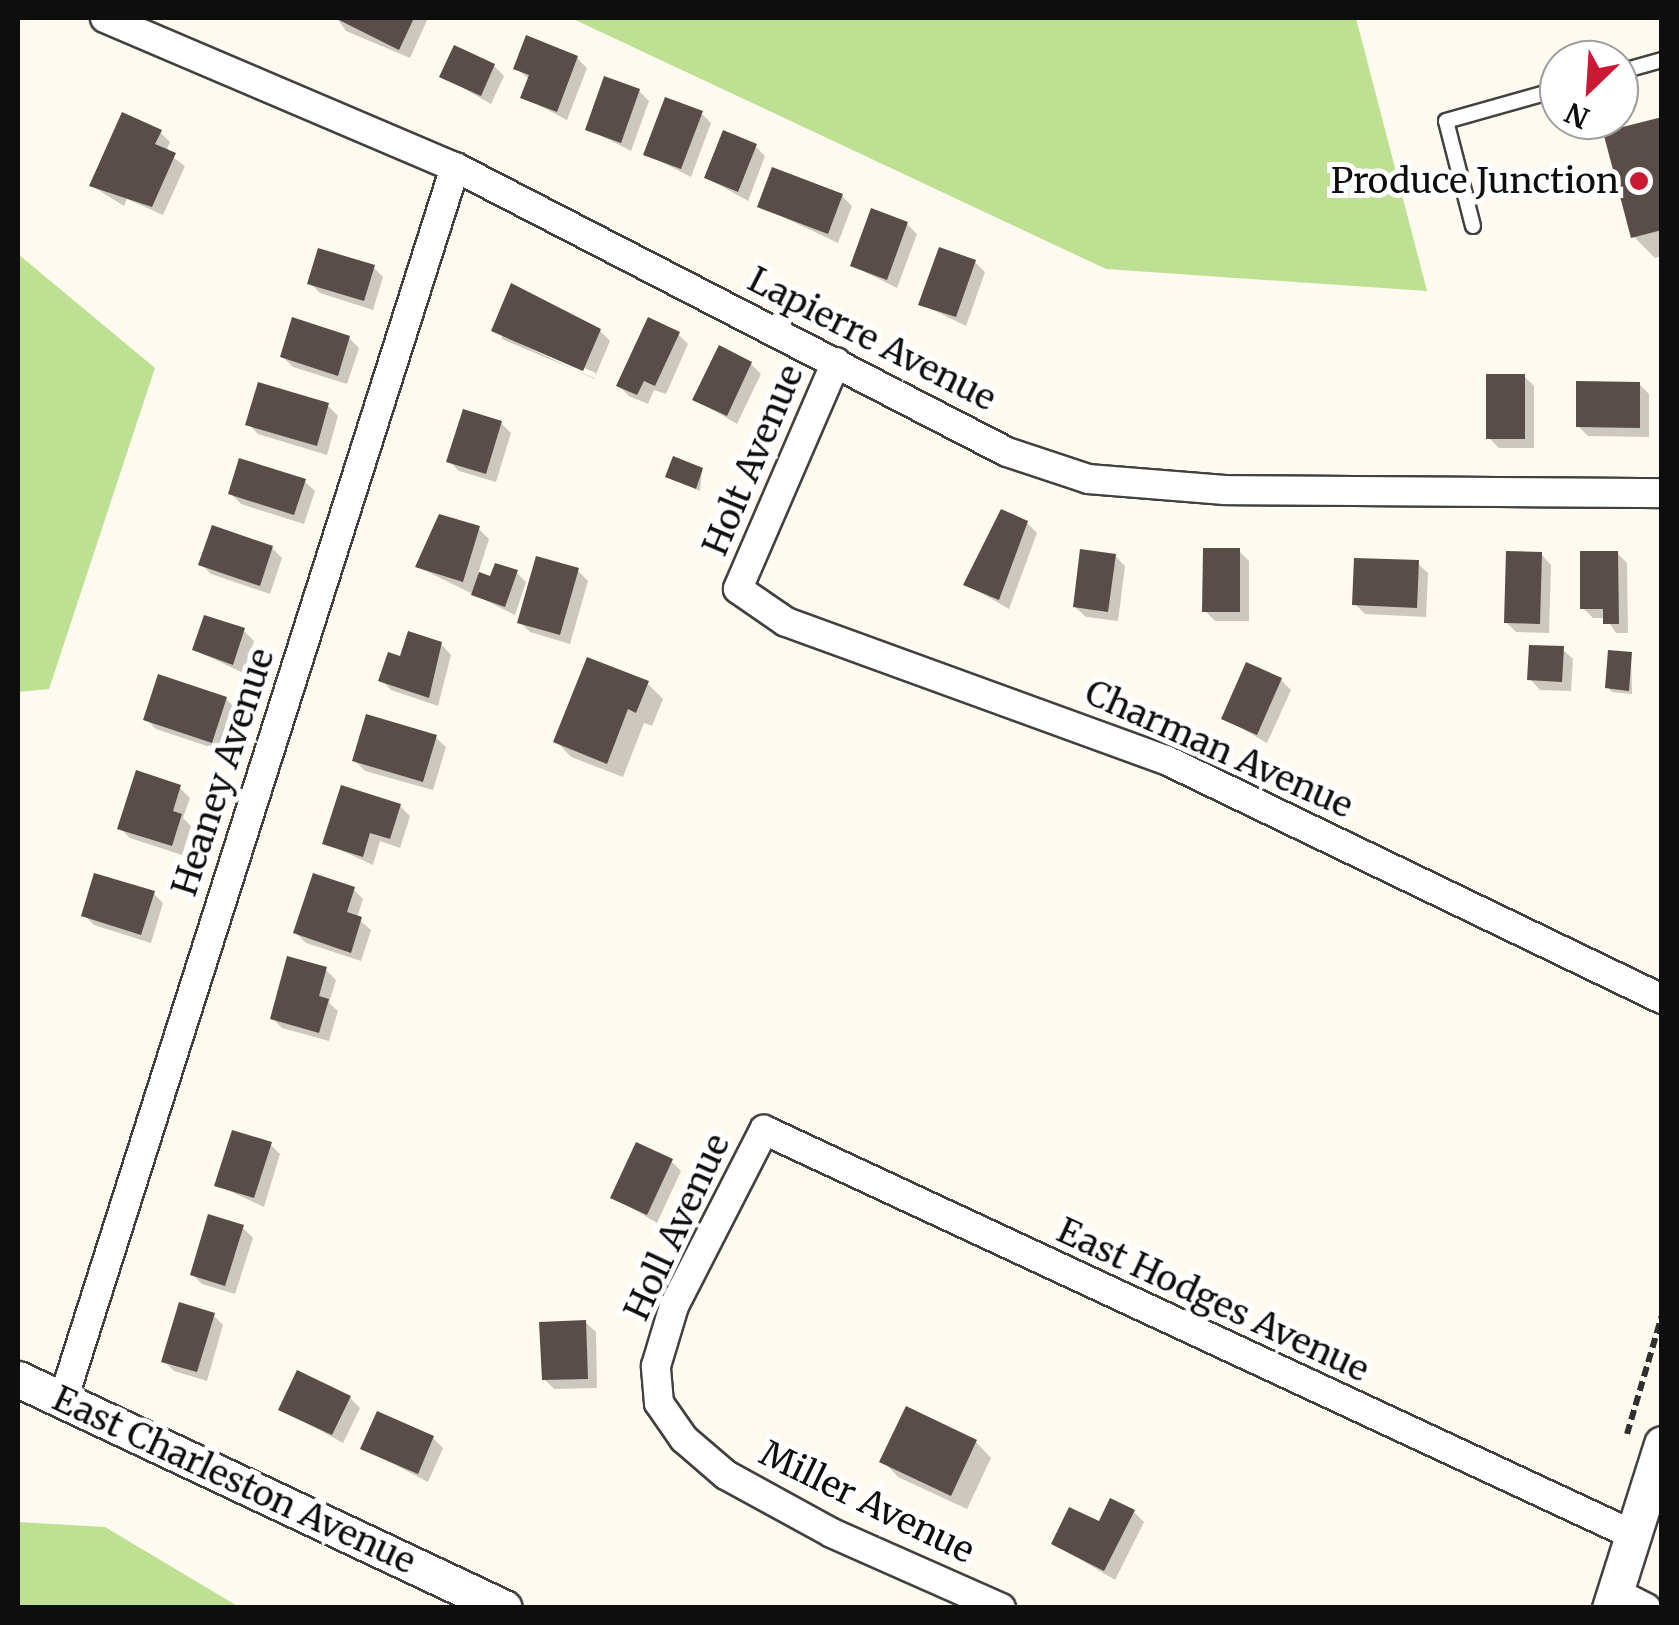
<!DOCTYPE html>
<style>
body{margin:0}
#map{position:relative;width:1679px;height:1625px;overflow:hidden;background:#fffaef;font-family:Merriweather,serif}
div>[style]{position:absolute}
[style*='--x']{left:calc(var(--x)*1px);top:calc(var(--y)*1px);width:calc(var(--w)*1px);rotate:calc(var(--a)*1deg)}
.forest>*{inset:0;background:#bde092}
.shadow>*{inset:0;background:#0003}
.building>*{inset:0;background:#584d49}
.path>*{height:6px;margin-top:-3px;transform-origin:0;background:repeating-linear-gradient(90deg,#303030 0 10px,transparent 0 15px)}
.roads{filter:drop-shadow(2px 0 #414141) drop-shadow(-2px 0 #414141) drop-shadow(0 2px #414141) drop-shadow(0 -2px #414141)}
.service>*{height:14px;margin:-7px;padding:0 7px;transform-origin:7px;border-radius:7px;background:#fff}
.minor>*{height:28px;margin:-14px;padding:0 14px;transform-origin:14px;border-radius:14px;background:#fff}
.tertiary>*{height:35px;margin:-17.5px;padding:0 17.5px;transform-origin:17.5px;border-radius:17.5px;background:#fff}
.dots>*{width:28px;height:28px;translate:-50% -50%;box-sizing:border-box;border:5px solid #fff;border-radius:50%}
span{translate:-50% -50%;white-space:nowrap;text-align:center;line-height:1.15;-webkit-text-stroke:10px #fff;paint-order:stroke}
.poi-label{font-size:35px;color:#0e0e0e}
.right{translate:-100% -50%;text-align:right}
.street-label{font-size:35px;color:#0e0e0e}
.frame{position:absolute;inset:0;border:20px solid #0e0e0e;pointer-events:none}
.north{position:absolute;left:1539px;top:40px;width:100px;height:100px;box-sizing:border-box;background:#fff;border:2px solid #9f9f9f;border-radius:50%;rotate:205deg;font-size:28px;font-weight:700;line-height:40px;text-align:center;color:#0e0e0e}
.north::after{content:'';display:block;margin:auto;width:35px;height:45px;background:#cb1833;clip-path:polygon(50% 0,100% 100%,50% 72%,0 100%)}
</style>
<div id="map">
<div class="forest">
<i style="clip-path:polygon(571px 18px,1356px 18px,1427px 291px,1106px 269px)"></i>
<i style="clip-path:polygon(18px 254px,155px 368px,49px 689px,18px 692px)"></i>
<i style="clip-path:polygon(18px 1522px,105px 1527px,239px 1607px,18px 1607px)"></i>
</div>
<div class="shadow">
<i style="clip-path:polygon(337px 18px,428px 18px,410px 58px,346px 31px)"></i>
<i style="clip-path:polygon(577px 58px,587px 68px,567px 120px,523px 97px,530px 80px,516px 68px)"></i>
<i style="clip-path:polygon(494px 66px,504px 76px,491px 104px,442px 76px)"></i>
<i style="clip-path:polygon(639px 91px,649px 101px,631px 151px,588px 129px)"></i>
<i style="clip-path:polygon(701px 113px,711px 123px,691px 177px,646px 154px)"></i>
<i style="clip-path:polygon(1662px 119px,1662px 256px,1655px 258px,1634px 237px)"></i>
<i style="clip-path:polygon(160px 132px,170px 142px,166px 152px,185px 166px,163px 215px,127px 199px,124px 206px,92px 186px)"></i>
<i style="clip-path:polygon(755px 146px,765px 156px,748px 201px,707px 178px)"></i>
<i style="clip-path:polygon(842px 196px,852px 206px,838px 243px,760px 206px)"></i>
<i style="clip-path:polygon(907px 224px,917px 234px,897px 288px,853px 266px)"></i>
<i style="clip-path:polygon(975px 262px,985px 272px,966px 326px,921px 304px)"></i>
<i style="clip-path:polygon(373px 267px,383px 277px,373px 310px,320px 293px,310px 283px)"></i>
<i style="clip-path:polygon(evenodd,494px 331px,600px 331px,610px 341px,594px 379px,494px 331px,502px 333px,596px 373px,594px 378px,502px 339px,502px 333px)"></i>
<i style="clip-path:polygon(678px 334px,688px 344px,666px 394px,654px 390px,648px 404px,629px 396px,619px 386px)"></i>
<i style="clip-path:polygon(349px 338px,359px 348px,347px 384px,293px 367px,283px 357px)"></i>
<i style="clip-path:polygon(751px 364px,761px 374px,737px 424px,696px 400px)"></i>
<i style="clip-path:polygon(1524px 376px,1534px 386px,1534px 448px,1499px 448px,1489px 438px)"></i>
<i style="clip-path:polygon(1639px 384px,1649px 394px,1649px 437px,1588px 436px,1578px 426px)"></i>
<i style="clip-path:polygon(328px 406px,338px 416px,327px 455px,258px 434px,248px 424px)"></i>
<i style="clip-path:polygon(501px 423px,511px 433px,496px 482px,459px 471px,449px 461px)"></i>
<i style="clip-path:polygon(702px 470px,700px 491px,668px 476px)"></i>
<i style="clip-path:polygon(304px 481px,315px 491px,304px 524px,241px 504px,231px 494px)"></i>
<i style="clip-path:polygon(1027px 523px,1037px 533px,1009px 609px,966px 584px)"></i>
<i style="clip-path:polygon(479px 529px,489px 539px,478px 574px,492px 579px,516px 572px,526px 582px,515px 615px,418px 567px)"></i>
<i style="clip-path:polygon(272px 548px,282px 558px,270px 594px,211px 574px,201px 564px)"></i>
<i style="clip-path:polygon(1239px 551px,1249px 561px,1249px 621px,1215px 621px,1205px 611px)"></i>
<i style="clip-path:polygon(1617px 553px,1627px 563px,1628px 633px,1616px 633px,1606px 618px,1593px 618px,1583px 608px)"></i>
<i style="clip-path:polygon(1541px 554px,1551px 565px,1549px 633px,1516px 632px,1506px 622px)"></i>
<i style="clip-path:polygon(1115px 556px,1125px 566px,1118px 621px,1086px 617px,1075px 607px)"></i>
<i style="clip-path:polygon(1660px 562px,1662px 562px,1662px 617px,1660px 615px)"></i>
<i style="clip-path:polygon(1417px 563px,1428px 573px,1426px 617px,1365px 614px,1355px 604px)"></i>
<i style="clip-path:polygon(578px 571px,588px 581px,570px 644px,530px 632px,520px 622px)"></i>
<i style="clip-path:polygon(244px 631px,254px 641px,243px 673px,195px 650px)"></i>
<i style="clip-path:polygon(441px 644px,451px 655px,438px 706px,391px 690px,381px 680px)"></i>
<i style="clip-path:polygon(1562px 649px,1573px 659px,1571px 691px,1540px 690px,1530px 679px)"></i>
<i style="clip-path:polygon(1631px 654px,1632px 694px,1612px 692px,1607px 687px)"></i>
<i style="clip-path:polygon(1281px 680px,1291px 690px,1267px 743px,1224px 718px)"></i>
<i style="clip-path:polygon(647px 683px,663px 699px,652px 726px,644px 723px,623px 777px,571px 757px,556px 741px)"></i>
<i style="clip-path:polygon(226px 699px,236px 709px,222px 751px,156px 729px,146px 719px)"></i>
<i style="clip-path:polygon(435px 737px,446px 747px,433px 790px,365px 771px,355px 761px)"></i>
<i style="clip-path:polygon(180px 788px,190px 798px,183px 818px,191px 826px,182px 855px,130px 838px,120px 828px)"></i>
<i style="clip-path:polygon(400px 806px,410px 816px,400px 848px,380px 841px,373px 865px,325px 843px)"></i>
<i style="clip-path:polygon(353px 889px,363px 899px,357px 918px,371px 930px,361px 961px,306px 943px,296px 933px)"></i>
<i style="clip-path:polygon(153px 893px,163px 903px,151px 943px,94px 925px,84px 915px)"></i>
<i style="clip-path:polygon(326px 970px,336px 980px,329px 1003px,338px 1011px,329px 1041px,282px 1028px,272px 1018px)"></i>
<i style="clip-path:polygon(270px 1144px,280px 1154px,264px 1207px,217px 1185px)"></i>
<i style="clip-path:polygon(671px 1161px,681px 1171px,657px 1223px,613px 1197px)"></i>
<i style="clip-path:polygon(243px 1228px,253px 1238px,235px 1294px,202px 1284px,192px 1274px)"></i>
<i style="clip-path:polygon(213px 1315px,223px 1325px,207px 1381px,174px 1371px,164px 1361px)"></i>
<i style="clip-path:polygon(585px 1322px,596px 1332px,597px 1388px,554px 1389px,544px 1379px)"></i>
<i style="clip-path:polygon(350px 1398px,360px 1408px,343px 1443px,281px 1409px)"></i>
<i style="clip-path:polygon(433px 1438px,443px 1448px,428px 1482px,363px 1448px)"></i>
<i style="clip-path:polygon(976px 1442px,991px 1458px,967px 1509px,898px 1477px,883px 1461px)"></i>
<i style="clip-path:polygon(1134px 1512px,1144px 1522px,1115px 1580px,1054px 1544px)"></i>
</div>
<div class="building">
<i style="clip-path:polygon(335px 18px,414px 18px,399px 50px)"></i>
<i style="clip-path:polygon(526px 35px,578px 56px,557px 112px,520px 98px,529px 75px,513px 69px)"></i>
<i style="clip-path:polygon(454px 45px,495px 64px,481px 96px,439px 77px)"></i>
<i style="clip-path:polygon(604px 76px,640px 89px,621px 143px,585px 130px)"></i>
<i style="clip-path:polygon(665px 97px,703px 111px,681px 169px,643px 155px)"></i>
<i style="clip-path:polygon(122px 112px,162px 130px,155px 144px,176px 153px,152px 207px,89px 186px)"></i>
<i style="clip-path:polygon(1662px 117px,1662px 230px,1631px 238px,1603px 132px)"></i>
<i style="clip-path:polygon(723px 130px,757px 144px,738px 192px,704px 178px)"></i>
<i style="clip-path:polygon(772px 167px,843px 194px,828px 234px,757px 207px)"></i>
<i style="clip-path:polygon(871px 208px,908px 222px,887px 280px,850px 266px)"></i>
<i style="clip-path:polygon(939px 247px,976px 260px,956px 317px,918px 305px)"></i>
<i style="clip-path:polygon(318px 248px,375px 265px,364px 301px,307px 284px)"></i>
<i style="clip-path:polygon(511px 283px,601px 329px,583px 371px,491px 331px)"></i>
<i style="clip-path:polygon(292px 317px,350px 336px,338px 376px,280px 357px)"></i>
<i style="clip-path:polygon(648px 317px,680px 332px,655px 386px,644px 381px,637px 395px,616px 386px)"></i>
<i style="clip-path:polygon(719px 345px,752px 362px,727px 416px,692px 400px)"></i>
<i style="clip-path:polygon(1486px 374px,1525px 374px,1525px 439px,1486px 439px)"></i>
<i style="clip-path:polygon(1576px 381px,1640px 382px,1640px 428px,1576px 427px)"></i>
<i style="clip-path:polygon(258px 382px,329px 403px,317px 446px,245px 425px)"></i>
<i style="clip-path:polygon(463px 409px,502px 421px,486px 474px,446px 462px)"></i>
<i style="clip-path:polygon(673px 456px,703px 468px,696px 489px,665px 477px)"></i>
<i style="clip-path:polygon(239px 458px,306px 479px,294px 515px,228px 494px)"></i>
<i style="clip-path:polygon(1001px 509px,1028px 521px,999px 600px,963px 585px)"></i>
<i style="clip-path:polygon(439px 514px,480px 526px,463px 582px,415px 567px)"></i>
<i style="clip-path:polygon(212px 525px,273px 546px,260px 586px,198px 565px)"></i>
<i style="clip-path:polygon(1203px 548px,1240px 548px,1240px 612px,1202px 612px)"></i>
<i style="clip-path:polygon(1080px 549px,1116px 554px,1108px 612px,1073px 607px)"></i>
<i style="clip-path:polygon(1506px 551px,1542px 552px,1540px 624px,1504px 623px)"></i>
<i style="clip-path:polygon(1580px 551px,1618px 551px,1619px 624px,1603px 624px,1603px 609px,1580px 609px)"></i>
<i style="clip-path:polygon(536px 556px,579px 568px,560px 635px,517px 623px)"></i>
<i style="clip-path:polygon(1354px 558px,1419px 560px,1417px 608px,1352px 605px)"></i>
<i style="clip-path:polygon(495px 563px,518px 570px,505px 607px,471px 595px,479px 572px,490px 576px)"></i>
<i style="clip-path:polygon(204px 615px,245px 628px,233px 665px,192px 650px)"></i>
<i style="clip-path:polygon(408px 631px,442px 642px,429px 698px,378px 681px,388px 652px,400px 656px)"></i>
<i style="clip-path:polygon(1529px 645px,1564px 646px,1562px 682px,1527px 680px)"></i>
<i style="clip-path:polygon(1608px 650px,1632px 652px,1629px 691px,1605px 688px)"></i>
<i style="clip-path:polygon(587px 657px,649px 681px,636px 713px,628px 709px,607px 764px,553px 742px)"></i>
<i style="clip-path:polygon(1246px 662px,1282px 678px,1257px 735px,1221px 719px)"></i>
<i style="clip-path:polygon(158px 674px,227px 697px,212px 743px,143px 720px)"></i>
<i style="clip-path:polygon(366px 714px,437px 735px,423px 782px,352px 761px)"></i>
<i style="clip-path:polygon(136px 770px,181px 785px,173px 811px,182px 814px,172px 846px,117px 829px)"></i>
<i style="clip-path:polygon(341px 785px,401px 804px,390px 839px,370px 833px,363px 857px,322px 844px)"></i>
<i style="clip-path:polygon(94px 873px,155px 891px,141px 935px,81px 916px)"></i>
<i style="clip-path:polygon(313px 873px,355px 887px,347px 912px,362px 917px,351px 953px,293px 933px)"></i>
<i style="clip-path:polygon(287px 956px,327px 967px,319px 996px,329px 999px,319px 1033px,270px 1019px)"></i>
<i style="clip-path:polygon(232px 1130px,272px 1142px,254px 1198px,214px 1186px)"></i>
<i style="clip-path:polygon(636px 1142px,673px 1159px,647px 1215px,610px 1198px)"></i>
<i style="clip-path:polygon(208px 1214px,244px 1225px,225px 1286px,190px 1275px)"></i>
<i style="clip-path:polygon(179px 1302px,215px 1313px,197px 1372px,161px 1362px)"></i>
<i style="clip-path:polygon(586px 1320px,588px 1379px,542px 1380px,539px 1322px)"></i>
<i style="clip-path:polygon(297px 1370px,351px 1396px,332px 1435px,278px 1410px)"></i>
<i style="clip-path:polygon(906px 1406px,977px 1440px,951px 1496px,879px 1462px)"></i>
<i style="clip-path:polygon(377px 1411px,434px 1436px,418px 1474px,360px 1449px)"></i>
<i style="clip-path:polygon(1110px 1498px,1135px 1510px,1104px 1571px,1051px 1544px,1069px 1507px,1099px 1521px)"></i>
</div>
<div class="path">
<i style="--x:1627;--y:1434;--w:124;--a:-73.6"></i>
</div>
<div class="roads">
<div class="service">
<i style="--x:1619;--y:72;--w:45;--a:-15.6"></i>
<i style="--x:1473;--y:226;--w:108;--a:-104.4"></i>
<i style="--x:1446;--y:121;--w:117;--a:-15.8"></i>
</div>
<div class="minor">
<i style="--x:105;--y:18;--w:380;--a:23.1"></i>
<i style="--x:455;--y:167;--w:621;--a:27.31"></i>
<i style="--x:1007;--y:452;--w:85;--a:18.4"></i>
<i style="--x:1088;--y:479;--w:137;--a:4.6"></i>
<i style="--x:1225;--y:490;--w:437;--a:0.4"></i>
<i style="--x:836;--y:362;--w:247;--a:113.4"></i>
<i style="--x:738;--y:589;--w:58;--a:34.5"></i>
<i style="--x:786;--y:622;--w:404;--a:20"></i>
<i style="--x:1166;--y:760;--w:551;--a:25.73"></i>
<i style="--x:63;--y:1400;--w:1294;--a:-72.36"></i>
<i style="--x:1615;--y:1592;--w:35;--a:27"></i>
<i style="--x:1001;--y:1608;--w:185;--a:-156.1"></i>
<i style="--x:832;--y:1533;--w:121;--a:-151.3"></i>
<i style="--x:726;--y:1475;--w:55;--a:-139.4"></i>
<i style="--x:684;--y:1439;--w:44;--a:-124.8"></i>
<i style="--x:659;--y:1403;--w:37;--a:-95"></i>
<i style="--x:656;--y:1366;--w:63;--a:-73.3"></i>
<i style="--x:674;--y:1306;--w:198;--a:-62.9"></i>
<i style="--x:764;--y:1130;--w:957;--a:24.98"></i>
</div>
<div class="tertiary">
<i style="--x:18;--y:1379;--w:537;--a:25.23"></i>
<i style="--x:1610;--y:1608;--w:172;--a:-72.4"></i>
</div>
</div>
<div class="dots">
<i style="left:1639px;top:181px;background:#cb1833"></i>
</div>
<div class="poi-label">
<span class="right" style="left:1619px;top:181px">Produce Junction</span>
</div>
<div class="street-label">
<span style="left:872px;top:339px;rotate:27deg">Lapierre Avenue</span>
<span style="left:753px;top:460px;rotate:-67deg">Holt Avenue</span>
<span style="left:1219px;top:749px;rotate:24deg">Charman Avenue</span>
<span style="left:223px;top:772px;rotate:-72deg">Heaney Avenue</span>
<span style="left:677px;top:1227px;rotate:-65deg">Holl Avenue</span>
<span style="left:1213px;top:1300px;rotate:25deg">East Hodges Avenue</span>
<span style="left:234px;top:1480px;rotate:25deg">East Charleston Avenue</span>
<span style="left:867px;top:1502px;rotate:26deg">Miller Avenue</span>
</div>
<div class="frame"></div>
<div class="north">N</div>
</div>
